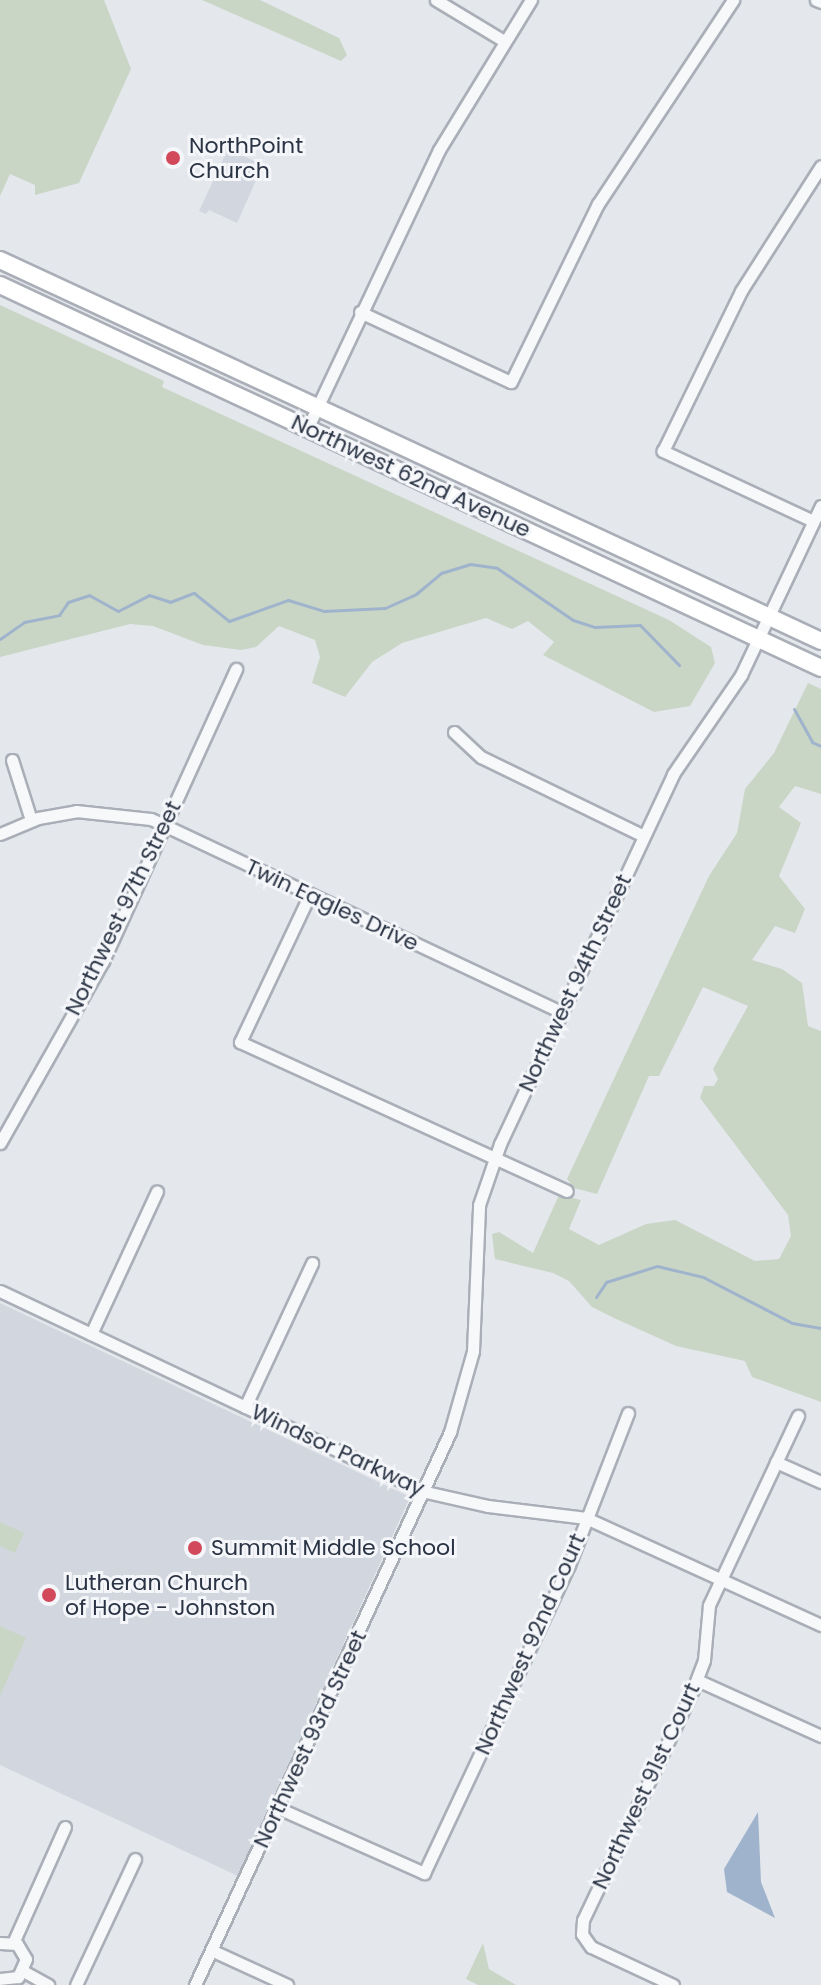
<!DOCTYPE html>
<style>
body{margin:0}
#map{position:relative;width:821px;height:1985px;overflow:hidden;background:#e4e7ec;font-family:Poppins,sans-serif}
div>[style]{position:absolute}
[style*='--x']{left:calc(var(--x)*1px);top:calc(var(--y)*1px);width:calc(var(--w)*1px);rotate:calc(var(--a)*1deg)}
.built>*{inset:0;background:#d2d6de}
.green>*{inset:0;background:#c9d6c5}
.water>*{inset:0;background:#9fb4cc}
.stream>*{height:3px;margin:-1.5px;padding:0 1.5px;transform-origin:1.5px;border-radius:1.5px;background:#9fb4cc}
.roads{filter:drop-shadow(2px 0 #a9aeb7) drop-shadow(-2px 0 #a9aeb7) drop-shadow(0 2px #a9aeb7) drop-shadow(0 -2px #a9aeb7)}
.street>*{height:11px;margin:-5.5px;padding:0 5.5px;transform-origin:5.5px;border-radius:5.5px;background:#f7f8fa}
.secondary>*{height:16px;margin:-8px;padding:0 8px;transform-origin:8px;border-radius:8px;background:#fff}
.dots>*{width:22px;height:22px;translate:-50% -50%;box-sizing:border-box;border:4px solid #f4f6f9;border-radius:50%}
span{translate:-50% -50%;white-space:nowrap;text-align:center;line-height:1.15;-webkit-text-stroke:6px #f4f6f9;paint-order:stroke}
.poi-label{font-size:22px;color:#2b3445}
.left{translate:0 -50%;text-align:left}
.street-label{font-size:22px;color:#2b3445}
</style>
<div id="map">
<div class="built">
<i style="clip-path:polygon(228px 149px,263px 165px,237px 223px,209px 210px,206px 214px,199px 211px)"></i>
<i style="clip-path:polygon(0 1303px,410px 1497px,238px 1876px,0 1765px)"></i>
</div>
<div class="green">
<i style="clip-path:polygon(0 0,104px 0,131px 69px,79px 183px,35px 195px,35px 185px,10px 174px,0 196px)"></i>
<i style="clip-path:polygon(202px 0,260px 0,339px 38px,347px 55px,341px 61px)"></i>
<i style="clip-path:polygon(0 305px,164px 381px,162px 387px,669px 620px,711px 647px,715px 663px,690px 706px,654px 712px,543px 655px,554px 642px,528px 621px,512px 629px,486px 618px,402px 643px,372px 662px,345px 697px,312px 683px,320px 657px,315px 640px,279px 626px,256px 647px,241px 650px,203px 645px,153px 626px,130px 624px,0 657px)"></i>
<i style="clip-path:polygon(808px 683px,821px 689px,821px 794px,795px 786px,779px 807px,801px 823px,779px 876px,805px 909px,795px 933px,775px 926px,752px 960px,782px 969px,802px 983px,808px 1026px,821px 1031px,821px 1402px,752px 1377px,745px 1361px,676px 1346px,614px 1318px,592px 1307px,569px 1281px,553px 1273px,495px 1259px,492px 1234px,499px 1232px,533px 1253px,559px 1195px,581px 1200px,569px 1229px,599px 1245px,646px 1224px,675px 1220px,755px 1261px,779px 1259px,791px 1236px,788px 1215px,700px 1098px,704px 1086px,714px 1086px,718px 1079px,713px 1069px,748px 1006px,703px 987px,659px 1076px,649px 1076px,597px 1194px,574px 1188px,567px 1179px,709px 876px,737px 833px,745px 789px,774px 753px)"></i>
<i style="clip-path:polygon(0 1522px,24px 1533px,15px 1553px,0 1546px)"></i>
<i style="clip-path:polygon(0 1626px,26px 1638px,0 1696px)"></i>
<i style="clip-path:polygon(483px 1943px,489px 1969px,516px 1985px,478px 1985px,466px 1979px)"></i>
</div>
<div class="water">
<i style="clip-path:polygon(758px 1812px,761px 1882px,775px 1918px,727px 1892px,724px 1869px)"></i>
</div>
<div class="stream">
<i style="--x:0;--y:639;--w:29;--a:-35"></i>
<i style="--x:24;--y:622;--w:36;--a:-11"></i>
<i style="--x:59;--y:615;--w:16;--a:-55"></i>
<i style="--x:68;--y:602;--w:22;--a:-18"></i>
<i style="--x:89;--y:595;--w:33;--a:29"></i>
<i style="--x:118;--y:611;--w:35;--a:-27"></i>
<i style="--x:149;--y:595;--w:22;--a:18"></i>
<i style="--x:170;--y:602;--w:26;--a:-21"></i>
<i style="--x:194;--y:593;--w:45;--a:38.7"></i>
<i style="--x:229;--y:621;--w:63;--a:-19.6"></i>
<i style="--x:288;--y:600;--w:38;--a:17"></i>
<i style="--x:324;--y:611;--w:61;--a:-2.8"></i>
<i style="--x:385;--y:608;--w:34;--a:-24"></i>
<i style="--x:416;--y:594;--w:33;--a:-40"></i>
<i style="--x:441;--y:573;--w:30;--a:-17"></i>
<i style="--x:470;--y:564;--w:27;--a:8"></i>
<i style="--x:497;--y:568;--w:92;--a:34.4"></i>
<i style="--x:573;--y:620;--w:23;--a:18"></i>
<i style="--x:595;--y:627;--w:45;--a:-2.5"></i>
<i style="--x:640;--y:625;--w:56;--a:45.7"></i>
<i style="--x:794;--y:709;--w:38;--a:61"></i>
<i style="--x:812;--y:742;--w:10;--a:24"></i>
<i style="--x:596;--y:1297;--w:18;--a:-56"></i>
<i style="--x:606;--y:1282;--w:53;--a:-17.4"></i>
<i style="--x:657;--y:1266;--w:47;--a:13.4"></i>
<i style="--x:703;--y:1277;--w:100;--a:27.3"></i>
<i style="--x:792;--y:1323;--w:29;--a:10"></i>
</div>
<div class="roads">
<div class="street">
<i style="--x:436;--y:0;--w:79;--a:31.1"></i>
<i style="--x:816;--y:0;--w:5;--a:22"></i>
<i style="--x:360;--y:312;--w:166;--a:24.9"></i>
<i style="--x:511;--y:382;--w:198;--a:-64"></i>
<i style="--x:598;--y:204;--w:245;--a:-56.5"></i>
<i style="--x:308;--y:427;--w:306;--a:-64.7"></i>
<i style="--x:439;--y:150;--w:176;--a:-58.5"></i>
<i style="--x:813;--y:521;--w:166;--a:-155"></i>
<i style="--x:663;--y:451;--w:178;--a:-64"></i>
<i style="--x:741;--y:291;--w:148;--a:-57.4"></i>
<i style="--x:454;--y:732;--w:37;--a:43"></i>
<i style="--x:481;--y:757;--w:181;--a:25.9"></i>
<i style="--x:12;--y:760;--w:63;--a:72.4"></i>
<i style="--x:0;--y:834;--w:41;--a:-22.8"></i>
<i style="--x:38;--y:818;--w:39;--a:-10"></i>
<i style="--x:76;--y:811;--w:75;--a:6.1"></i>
<i style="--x:151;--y:819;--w:453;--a:25.2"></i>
<i style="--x:310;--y:894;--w:164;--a:115.3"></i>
<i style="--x:240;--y:1042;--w:359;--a:24.5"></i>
<i style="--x:0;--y:1143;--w:209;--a:-60.5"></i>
<i style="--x:103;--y:961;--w:321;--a:-65.5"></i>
<i style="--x:0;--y:1291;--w:471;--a:25.3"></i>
<i style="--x:426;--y:1492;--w:64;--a:12.7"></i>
<i style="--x:488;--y:1506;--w:99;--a:7"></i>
<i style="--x:586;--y:1518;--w:258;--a:24.5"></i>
<i style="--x:91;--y:1334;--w:157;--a:-65.2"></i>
<i style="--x:245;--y:1407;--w:159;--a:-65"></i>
<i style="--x:776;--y:1462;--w:49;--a:24"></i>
<i style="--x:697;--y:1680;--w:136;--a:24.3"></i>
<i style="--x:278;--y:1808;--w:160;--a:24"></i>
<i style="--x:424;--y:1873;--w:340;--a:-64.8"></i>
<i style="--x:569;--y:1565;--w:163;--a:-68.8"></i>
<i style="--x:0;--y:1943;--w:17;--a:3"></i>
<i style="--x:17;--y:1944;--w:17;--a:59"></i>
<i style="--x:26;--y:1959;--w:20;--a:114"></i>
<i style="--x:18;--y:1977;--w:18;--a:174"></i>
<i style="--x:13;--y:1943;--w:127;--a:-65.9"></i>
<i style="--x:211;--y:1950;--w:84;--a:24.7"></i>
<i style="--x:23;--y:1971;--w:29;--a:29"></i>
<i style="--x:76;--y:1985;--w:139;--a:-64.9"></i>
<i style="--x:195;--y:1985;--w:609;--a:-65.24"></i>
<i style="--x:450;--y:1432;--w:84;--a:-74.1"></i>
<i style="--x:473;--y:1351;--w:146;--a:-87.6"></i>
<i style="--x:479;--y:1205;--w:65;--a:-71"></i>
<i style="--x:500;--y:1144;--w:408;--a:-64.9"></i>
<i style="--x:673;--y:774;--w:120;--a:-55.5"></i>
<i style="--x:741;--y:675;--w:187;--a:-64.7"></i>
<i style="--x:673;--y:1985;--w:90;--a:-155.1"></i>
<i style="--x:591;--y:1947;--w:16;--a:-125"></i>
<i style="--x:582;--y:1934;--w:14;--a:-86"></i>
<i style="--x:583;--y:1920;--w:256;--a:-64.5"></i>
<i style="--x:693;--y:1689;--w:31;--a:-69"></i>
<i style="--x:704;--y:1660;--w:55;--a:-84.8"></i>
<i style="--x:709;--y:1605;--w:209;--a:-64.8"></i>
</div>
<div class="secondary">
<i style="--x:0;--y:260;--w:905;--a:24.89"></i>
<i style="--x:0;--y:285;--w:906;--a:25.01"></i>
</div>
</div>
<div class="dots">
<i style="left:173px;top:158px;background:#d1495b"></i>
<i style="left:195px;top:1548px;background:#d1495b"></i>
<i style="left:49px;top:1595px;background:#d1495b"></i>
</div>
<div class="poi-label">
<span class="left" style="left:189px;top:158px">NorthPoint<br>Church</span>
<span class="left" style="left:211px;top:1548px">Summit Middle School</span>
<span class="left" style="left:65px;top:1595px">Lutheran Church<br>of Hope - Johnston</span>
</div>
<div class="street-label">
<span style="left:411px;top:476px;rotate:25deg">Northwest 62nd Avenue</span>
<span style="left:332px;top:905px;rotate:25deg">Twin Eagles Drive</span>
<span style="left:123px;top:908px;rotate:-64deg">Northwest 97th Street</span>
<span style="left:575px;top:983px;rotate:-65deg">Northwest 94th Street</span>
<span style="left:338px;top:1450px;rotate:25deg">Windsor Parkway</span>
<span style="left:530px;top:1644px;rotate:-66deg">Northwest 92nd Court</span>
<span style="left:310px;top:1739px;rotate:-65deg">Northwest 93rd Street</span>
<span style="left:646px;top:1786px;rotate:-65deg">Northwest 91st Court</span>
</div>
</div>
